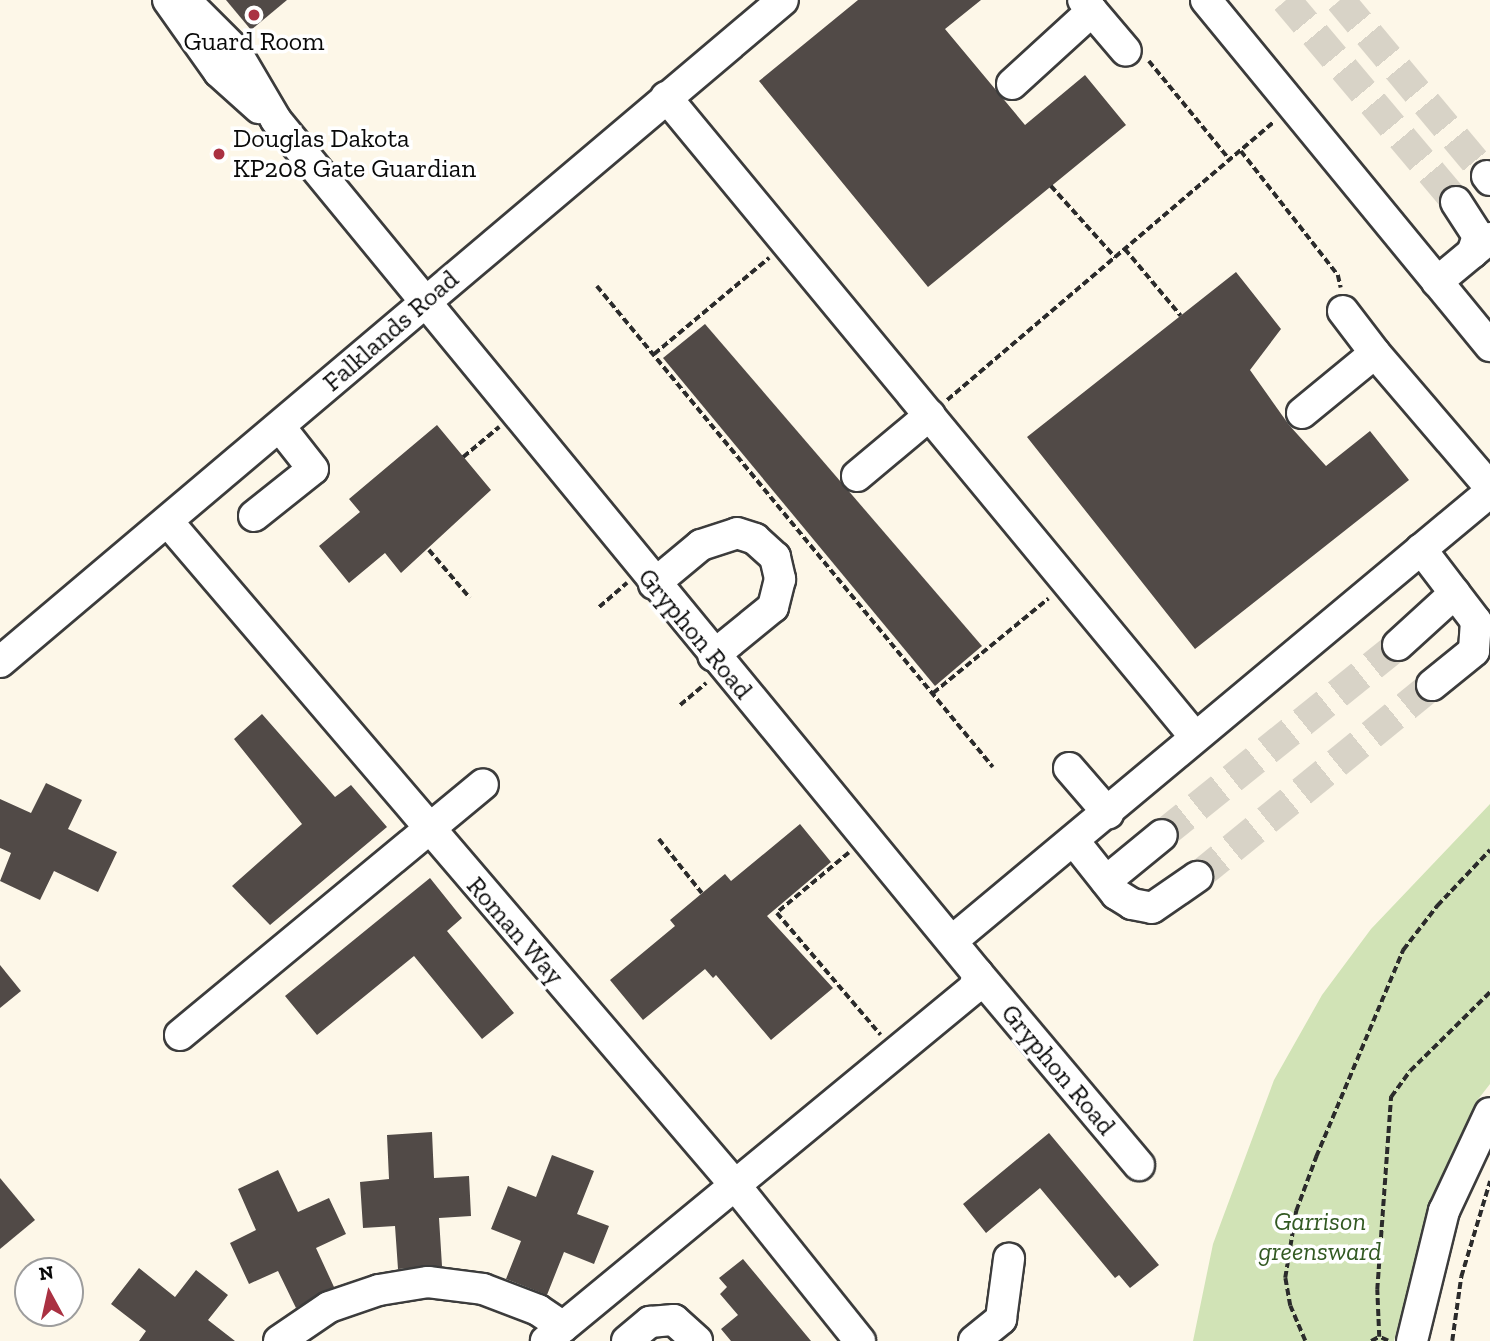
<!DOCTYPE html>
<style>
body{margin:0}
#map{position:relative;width:1490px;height:1341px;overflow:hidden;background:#fdf7e8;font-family:"Zilla Slab",serif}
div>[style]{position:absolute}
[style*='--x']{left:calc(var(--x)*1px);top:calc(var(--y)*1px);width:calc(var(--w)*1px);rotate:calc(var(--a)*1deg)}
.green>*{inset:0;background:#d1e3b6}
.building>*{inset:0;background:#514a47}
.minor-tunnel>*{height:30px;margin-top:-15px;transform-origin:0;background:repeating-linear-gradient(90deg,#d8d3c7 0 30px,transparent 0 45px)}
.path>*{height:3.5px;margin-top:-1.75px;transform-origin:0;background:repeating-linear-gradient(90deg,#2b2b2b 0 7px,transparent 0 10.5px)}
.roads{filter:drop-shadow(2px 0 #3c3c3c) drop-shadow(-2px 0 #3c3c3c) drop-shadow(0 2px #3c3c3c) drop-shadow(0 -2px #3c3c3c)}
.minor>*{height:30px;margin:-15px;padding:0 15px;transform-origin:15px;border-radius:15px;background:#fff}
.dots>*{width:19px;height:19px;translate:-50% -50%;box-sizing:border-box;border:4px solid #fff;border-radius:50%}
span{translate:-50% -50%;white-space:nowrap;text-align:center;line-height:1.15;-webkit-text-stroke:7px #fff;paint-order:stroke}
.poi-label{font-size:26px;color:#090909}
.left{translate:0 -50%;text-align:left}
.street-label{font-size:26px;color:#090909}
.park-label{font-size:26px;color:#325922;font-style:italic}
.north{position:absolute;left:14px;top:1257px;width:70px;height:70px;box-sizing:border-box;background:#fff;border:2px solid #9d9d9d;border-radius:50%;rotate:352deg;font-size:19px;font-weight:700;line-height:28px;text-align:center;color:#090909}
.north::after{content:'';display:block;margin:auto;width:24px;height:32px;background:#aa3142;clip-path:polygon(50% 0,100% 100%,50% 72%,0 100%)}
</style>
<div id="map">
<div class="green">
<i style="clip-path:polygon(1490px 804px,1490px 1084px,1476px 1102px,1430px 1205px,1394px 1341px,1193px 1341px,1213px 1244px,1274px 1080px,1322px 995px,1371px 929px)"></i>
</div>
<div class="building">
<i style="clip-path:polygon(226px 0,287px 0,251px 30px)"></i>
<i style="clip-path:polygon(858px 0,981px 0,945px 29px,1025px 125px,1085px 75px,1126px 125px,928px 287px,759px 81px)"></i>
<i style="clip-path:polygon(1236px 272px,1281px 329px,1250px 370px,1289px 425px,1326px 466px,1370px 431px,1409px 480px,1195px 649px,1027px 437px)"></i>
<i style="clip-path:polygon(705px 324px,982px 646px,935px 686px,663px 358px)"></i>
<i style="clip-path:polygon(437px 425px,491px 490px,401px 573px,385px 553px,349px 583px,319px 546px,360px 512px,349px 499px)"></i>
<i style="clip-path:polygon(262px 714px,335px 797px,351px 785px,387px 827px,270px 925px,232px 886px,302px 824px,234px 739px)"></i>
<i style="clip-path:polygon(46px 783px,82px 800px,68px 829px,117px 852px,98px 892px,54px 871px,40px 900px,0 881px,11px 853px,0 848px,0 799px,31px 813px)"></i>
<i style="clip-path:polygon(800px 824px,831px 862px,767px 916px,833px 988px,771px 1040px,716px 975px,713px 978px,705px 969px,643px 1020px,610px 980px,675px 926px,670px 920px,725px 874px,731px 881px)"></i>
<i style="clip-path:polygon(430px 878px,462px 918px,447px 931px,514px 1013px,482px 1039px,414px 956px,317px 1035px,285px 996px)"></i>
<i style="clip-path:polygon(0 965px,21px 991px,0 1008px)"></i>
<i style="clip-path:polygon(432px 1132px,434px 1178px,469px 1176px,471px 1216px,439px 1218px,442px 1266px,398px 1269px,395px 1226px,363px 1228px,360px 1182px,389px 1179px,387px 1135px)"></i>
<i style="clip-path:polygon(1049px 1133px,1159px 1265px,1130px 1288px,1119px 1275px,1115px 1278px,1040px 1188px,986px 1233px,963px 1204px)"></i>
<i style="clip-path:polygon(552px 1155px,594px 1171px,577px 1214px,609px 1226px,594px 1264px,564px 1252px,547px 1295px,506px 1279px,521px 1241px,491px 1229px,508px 1186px,536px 1197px)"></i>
<i style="clip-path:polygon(278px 1170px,298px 1212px,329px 1198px,346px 1234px,316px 1248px,334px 1287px,296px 1308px,278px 1271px,249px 1284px,230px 1243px,256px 1230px,238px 1189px)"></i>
<i style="clip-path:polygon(0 1178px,35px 1220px,0 1249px)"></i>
<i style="clip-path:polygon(743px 1259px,811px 1341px,731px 1341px,721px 1329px,738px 1315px,720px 1294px,727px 1287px,719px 1278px)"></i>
<i style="clip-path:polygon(139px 1268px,175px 1297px,196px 1270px,228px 1295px,208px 1320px,235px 1341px,139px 1341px,146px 1331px,111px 1304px)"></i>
</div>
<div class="minor-tunnel">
<i style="--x:1286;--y:0;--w:264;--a:49.9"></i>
<i style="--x:1340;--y:0;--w:229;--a:50.1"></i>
<i style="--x:1162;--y:835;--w:303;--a:-38.8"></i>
<i style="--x:1197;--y:877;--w:303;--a:-39.2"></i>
</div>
<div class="path">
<i style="--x:1149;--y:61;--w:128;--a:50.7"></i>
<i style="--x:1241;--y:151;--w:157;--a:52"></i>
<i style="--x:1338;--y:275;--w:13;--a:77"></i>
<i style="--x:1051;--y:186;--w:96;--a:48"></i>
<i style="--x:1125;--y:249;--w:87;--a:50.1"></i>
<i style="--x:597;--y:286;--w:623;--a:50.54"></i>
<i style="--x:654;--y:354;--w:150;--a:-39.9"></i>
<i style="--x:947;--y:400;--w:429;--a:-40.4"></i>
<i style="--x:463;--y:457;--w:47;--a:-39.8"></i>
<i style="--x:429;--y:550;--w:63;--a:49.5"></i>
<i style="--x:599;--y:607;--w:37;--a:-41"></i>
<i style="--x:933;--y:693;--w:149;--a:-39.3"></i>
<i style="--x:680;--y:705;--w:34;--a:-40"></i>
<i style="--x:659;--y:839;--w:69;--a:51.5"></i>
<i style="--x:849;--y:853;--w:94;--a:140.2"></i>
<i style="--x:777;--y:913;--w:160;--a:49.6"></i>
<i style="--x:1305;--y:1341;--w:38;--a:-113"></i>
<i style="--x:1290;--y:1306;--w:28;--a:-100"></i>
<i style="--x:1285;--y:1278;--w:68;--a:-80.7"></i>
<i style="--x:1296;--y:1211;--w:58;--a:-69.7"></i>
<i style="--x:1316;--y:1157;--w:225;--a:-67.2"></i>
<i style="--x:1403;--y:950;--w:56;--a:-52.3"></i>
<i style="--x:1437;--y:906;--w:77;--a:-46.6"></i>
<i style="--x:1371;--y:1341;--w:9;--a:-27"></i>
<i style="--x:1388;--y:1341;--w:10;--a:-156"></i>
<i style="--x:1379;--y:1337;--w:47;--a:-92.4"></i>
<i style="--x:1377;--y:1290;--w:194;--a:-85.9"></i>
<i style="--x:1391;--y:1097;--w:32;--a:-54"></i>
<i style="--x:1410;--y:1071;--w:112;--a:-44.6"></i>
<i style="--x:1452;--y:1341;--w:65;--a:-82"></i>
<i style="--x:1461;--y:1277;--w:100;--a:-73.2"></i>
</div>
<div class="roads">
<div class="minor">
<i style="--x:168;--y:0;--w:88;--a:54.7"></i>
<i style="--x:219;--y:72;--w:54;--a:42"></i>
<i style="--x:185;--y:0;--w:71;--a:45"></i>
<i style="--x:235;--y:50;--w:81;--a:59.6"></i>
<i style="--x:276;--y:120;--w:1105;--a:50.58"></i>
<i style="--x:978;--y:974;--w:15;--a:106"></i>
<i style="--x:974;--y:988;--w:555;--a:140.49"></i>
<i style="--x:1206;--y:0;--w:448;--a:50.6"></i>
<i style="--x:1092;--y:11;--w:52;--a:49.6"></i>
<i style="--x:1012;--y:84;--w:108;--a:-42.4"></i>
<i style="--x:1092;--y:11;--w:14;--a:-129"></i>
<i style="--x:666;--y:97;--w:830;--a:50.42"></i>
<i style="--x:1487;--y:176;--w:5;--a:53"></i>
<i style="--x:1456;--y:202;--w:40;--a:57.1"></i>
<i style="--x:1478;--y:236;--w:18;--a:109"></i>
<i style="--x:1437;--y:282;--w:69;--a:-39.7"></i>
<i style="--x:1343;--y:311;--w:53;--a:52.7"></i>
<i style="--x:1302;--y:413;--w:94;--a:-39.4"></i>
<i style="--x:1375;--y:353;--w:177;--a:49.4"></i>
<i style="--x:857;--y:476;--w:95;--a:-39.9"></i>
<i style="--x:254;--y:516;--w:75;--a:-38.5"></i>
<i style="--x:313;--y:469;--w:53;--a:-128.2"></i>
<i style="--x:169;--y:523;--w:871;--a:49.47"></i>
<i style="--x:735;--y:1185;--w:200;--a:51.3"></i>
<i style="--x:1421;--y:549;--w:91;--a:52.6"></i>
<i style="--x:1476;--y:621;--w:30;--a:94"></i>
<i style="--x:1474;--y:651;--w:54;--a:141"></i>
<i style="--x:654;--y:584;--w:61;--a:-39.7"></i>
<i style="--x:701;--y:545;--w:38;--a:-18"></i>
<i style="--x:737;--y:533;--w:19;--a:18"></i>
<i style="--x:755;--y:539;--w:27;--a:42"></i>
<i style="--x:775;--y:557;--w:23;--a:77"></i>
<i style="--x:780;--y:579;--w:29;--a:104"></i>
<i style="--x:773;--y:607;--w:77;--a:140.8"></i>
<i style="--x:1398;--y:645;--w:77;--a:-42.4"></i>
<i style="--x:0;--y:662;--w:1025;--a:-40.21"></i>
<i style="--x:1069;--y:768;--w:60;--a:49.1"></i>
<i style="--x:1074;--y:841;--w:68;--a:51.6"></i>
<i style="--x:1116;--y:894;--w:19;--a:32"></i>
<i style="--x:1132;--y:904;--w:20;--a:11"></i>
<i style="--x:1152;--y:908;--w:55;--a:-34.6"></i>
<i style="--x:1106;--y:881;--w:72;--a:-39.4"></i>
<i style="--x:953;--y:940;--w:699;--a:-39.84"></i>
<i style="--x:978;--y:974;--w:250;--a:49.9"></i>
<i style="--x:180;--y:1035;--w:393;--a:-39.6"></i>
<i style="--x:279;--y:1341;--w:60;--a:-34.2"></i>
<i style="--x:329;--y:1307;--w:53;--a:-18.8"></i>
<i style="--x:379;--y:1290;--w:50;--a:-9.3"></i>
<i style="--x:428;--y:1282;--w:55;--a:7.3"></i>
<i style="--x:483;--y:1289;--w:59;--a:20.9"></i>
<i style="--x:538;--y:1310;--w:30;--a:34"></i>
<i style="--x:627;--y:1341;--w:30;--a:-40"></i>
<i style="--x:650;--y:1322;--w:24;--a:-5"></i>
<i style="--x:674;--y:1320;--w:31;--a:42"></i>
<i style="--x:974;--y:1341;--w:35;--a:-39"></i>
<i style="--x:1001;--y:1319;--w:61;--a:-82.4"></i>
<i style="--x:1412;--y:1341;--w:134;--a:-76.2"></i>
<i style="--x:1444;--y:1211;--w:108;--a:-64.9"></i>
</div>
</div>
<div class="dots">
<i style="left:254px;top:15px;background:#aa3142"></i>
<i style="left:219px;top:154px;background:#aa3142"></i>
</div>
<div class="poi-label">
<span style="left:254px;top:42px">Guard Room</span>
<span class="left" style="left:233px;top:154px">Douglas Dakota<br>KP208 Gate Guardian</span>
</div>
<div class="street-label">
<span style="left:391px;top:331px;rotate:-41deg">Falklands Road</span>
<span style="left:695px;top:634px;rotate:50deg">Gryphon Road</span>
<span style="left:515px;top:931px;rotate:49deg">Roman Way</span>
<span style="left:1058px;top:1070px;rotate:50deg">Gryphon Road</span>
</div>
<div class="park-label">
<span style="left:1320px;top:1237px">Garrison<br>greensward</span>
</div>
<div class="north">N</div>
</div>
